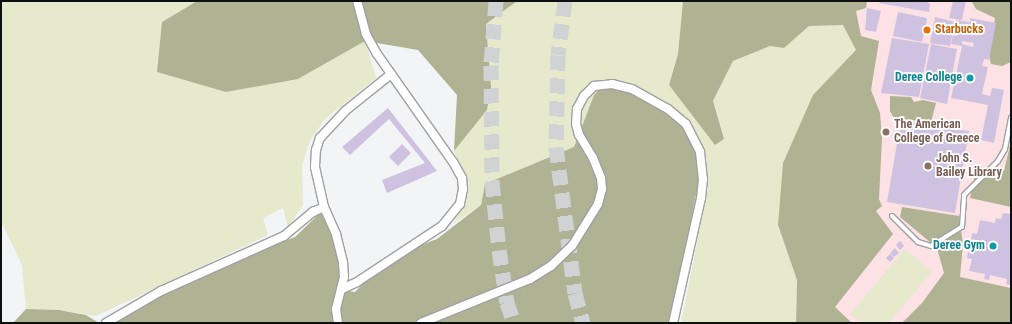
<!DOCTYPE html>
<style>
body{margin:0}
#map{position:relative;width:1012px;height:324px;overflow:hidden;background:#f2f4f6;font-family:"Roboto Condensed",sans-serif}
div>[style]{position:absolute}
[style*='--x']{left:calc(var(--x)*1px);top:calc(var(--y)*1px);width:calc(var(--w)*1px);rotate:calc(var(--a)*1deg)}
.education>*{inset:0;background:#fde2e5}
.green>*{inset:0;background:#e6e9cc}
.forest>*{inset:0;background:#b0b393}
.building>*{inset:0;background:#cfc2e1}
.highway-tunnel>*{height:15px;margin-top:-7.5px;transform-origin:0;background:repeating-linear-gradient(90deg,#d0d2d4 0 15px,transparent 0 23px)}
.roads{filter:drop-shadow(1px 0 #9fa0a3) drop-shadow(-1px 0 #9fa0a3) drop-shadow(0 1px #9fa0a3) drop-shadow(0 -1px #9fa0a3)}
.lane>*{height:4px;margin:-2px;padding:0 2px;transform-origin:2px;border-radius:2px;background:#fff}
.street>*{height:8px;margin:-4px;padding:0 4px;transform-origin:4px;border-radius:4px;background:#fff}
.dots>*{width:11px;height:11px;translate:-50% -50%;box-sizing:border-box;border:2px solid #fff;border-radius:50%}
span{translate:-50% -50%;white-space:nowrap;text-align:center;line-height:1.15;-webkit-text-stroke:3.5px #fff;paint-order:stroke}
.food-label{font-size:12px;color:#c56008;font-weight:700}
.left{translate:0 -50%;text-align:left}
.culture-label{font-size:12px;color:#0d838f;font-weight:700}
.right{translate:-100% -50%;text-align:right}
.education-label{font-size:12px;color:#785e54;font-weight:700}
.frame{position:absolute;inset:0;border:2px solid #0e0f10;pointer-events:none}
</style>
<div id="map">
<div class="education">
<i style="clip-path:polygon(740px 1px,1011px 1px,1011px 323px,821px 323px)"></i>
</div>
<div class="green">
<i style="clip-path:polygon(1px 1px,197px 1px,162px 22px,298px 79px,365px 41px,376px 78px,325px 119px,310px 141px,302px 165px,303px 205px,288px 227px,283px 208px,263px 218px,268px 235px,96px 316px,59px 310px,26px 309px,22px 265px,1px 221px)"></i>
<i style="clip-path:polygon(517px 1px,683px 1px,678px 54px,669px 85px,724px 139px,713px 101px,733px 61px,770px 46px,784px 48px,809px 26px,843px 25px,856px 50px,813px 95px,778px 225px,797px 280px,796px 323px,681px 323px,708px 188px,704px 156px,594px 95px,574px 147px,486px 184px,481px 205px,453px 224px,462px 209px,469px 183px,454px 151px,469px 130px,491px 87px,486px 24px)"></i>
<i style="clip-path:polygon(905px 249px,932px 272px,889px 323px,861px 323px,850px 314px)"></i>
</div>
<div class="forest">
<i style="clip-path:polygon(197px 1px,517px 1px,486px 24px,491px 87px,487px 110px,454px 151px,457px 95px,418px 50px,365px 41px,298px 79px,226px 92px,157px 72px,162px 22px)"></i>
<i style="clip-path:polygon(683px 1px,867px 1px,866px 8px,856px 11px,861px 36px,879px 41px,871px 90px,880px 113px,882px 139px,879px 199px,882px 206px,876px 211px,893px 234px,835px 307px,852px 323px,796px 323px,797px 280px,778px 225px,783px 163px,813px 95px,856px 50px,843px 25px,809px 26px,784px 48px,770px 46px,733px 61px,713px 101px,724px 139px,715px 145px,669px 85px,678px 54px)"></i>
<i style="clip-path:polygon(1011px 1px,1011px 62px,1002px 66px,991px 64px,989px 56px,995px 18px,976px 9px,972px 2px)"></i>
<i style="clip-path:polygon(608px 80px,637px 87px,671px 106px,694px 129px,704px 156px,670px 323px,116px 323px,152px 299px,238px 259px,295px 237px,319px 214px,329px 216px,341px 268px,339px 290px,355px 292px,371px 275px,398px 254px,437px 239px,481px 205px,485px 184px,574px 147px,594px 95px)"></i>
<i style="clip-path:polygon(890px 96px,911px 97px,914px 102px,923px 100px,936px 103px,931px 122px,900px 119px,896px 122px,890px 111px)"></i>
<i style="clip-path:polygon(1011px 141px,1011px 207px,970px 198px,977px 166px,1004px 171px)"></i>
<i style="clip-path:polygon(902px 207px,959px 216px,963px 244px,960px 277px,1011px 288px,1011px 323px,902px 323px,922px 303px,944px 273px,937px 248px,900px 217px)"></i>
<i style="clip-path:polygon(26px 309px,59px 310px,86px 315px,99px 323px,13px 323px)"></i>
</div>
<div class="building">
<i style="clip-path:polygon(881px 1px,926px 1px,930px 4px,929px 12px,879px 3px)"></i>
<i style="clip-path:polygon(953px 1px,966px 1px,962px 20px,949px 18px)"></i>
<i style="clip-path:polygon(867px 8px,881px 11px,876px 32px,865px 30px)"></i>
<i style="clip-path:polygon(898px 12px,927px 18px,926px 26px,930px 27px,929px 35px,924px 33px,922px 42px,893px 36px)"></i>
<i style="clip-path:polygon(935px 17px,955px 22px,950px 46px,930px 43px)"></i>
<i style="clip-path:polygon(evenodd,970px 18px,996px 23px,989px 60px,984px 59px,982px 66px,988px 67px,982px 94px,990px 96px,992px 88px,1004px 90px,994px 143px,981px 140px,988px 105px,951px 98px,962px 46px,951px 44px,953px 35px,957px 36px,958px 33px,958px 29px,954px 29px,956px 20px,970px 22px,970px 18px,965px 28px,977px 31px,976px 34px,964px 32px,965px 28px,970px 18px,962px 41px,974px 43px,973px 47px,962px 44px,962px 41px)"></i>
<i style="clip-path:polygon(892px 38px,929px 44px,919px 97px,881px 93px)"></i>
<i style="clip-path:polygon(931px 44px,957px 49px,947px 104px,920px 98px)"></i>
<i style="clip-path:polygon(388px 108px,437px 171px,387px 193px,382px 180px,425px 163px,389px 119px,350px 155px,342px 147px)"></i>
<i style="clip-path:polygon(901px 120px,969px 131px,955px 213px,887px 202px)"></i>
<i style="clip-path:polygon(402px 144px,411px 153px,398px 166px,389px 157px)"></i>
<i style="clip-path:polygon(1003px 213px,1011px 214px,1011px 285px,1006px 284px,1007px 279px,990px 275px,989px 280px,984px 279px,985px 274px,969px 271px,972px 259px,967px 258px,968px 252px,973px 253px,976px 240px,971px 239px,972px 233px,977px 234px,980px 220px,995px 223px,996px 218px,1001px 219px)"></i>
<i style="clip-path:polygon(900px 241px,904px 246px,900px 250px,896px 245px)"></i>
<i style="clip-path:polygon(895px 248px,899px 253px,894px 257px,890px 253px)"></i>
<i style="clip-path:polygon(890px 254px,894px 258px,890px 262px,886px 258px)"></i>
</div>
<div class="highway-tunnel">
<i style="--x:496;--y:1;--w:64;--a:94.5"></i>
<i style="--x:491;--y:65;--w:116;--a:89.5"></i>
<i style="--x:492;--y:181;--w:69;--a:84.2"></i>
<i style="--x:499;--y:250;--w:53;--a:81.3"></i>
<i style="--x:507;--y:302;--w:22;--a:72"></i>
<i style="--x:565;--y:1;--w:54;--a:97.4"></i>
<i style="--x:558;--y:55;--w:92;--a:91.2"></i>
<i style="--x:556;--y:147;--w:147;--a:82.6"></i>
<i style="--x:575;--y:293;--w:31;--a:75"></i>
</div>
<div class="roads">
<div class="lane">
<i style="--x:892;--y:216;--w:37;--a:45"></i>
<i style="--x:918;--y:242;--w:14;--a:17"></i>
<i style="--x:931;--y:246;--w:36;--a:-32"></i>
<i style="--x:962;--y:227;--w:32;--a:-86"></i>
<i style="--x:964;--y:195;--w:48;--a:-45"></i>
<i style="--x:998;--y:161;--w:14;--a:-60"></i>
<i style="--x:1005;--y:149;--w:32;--a:-79"></i>
</div>
<div class="street">
<i style="--x:324;--y:207;--w:41;--a:-102.7"></i>
<i style="--x:315;--y:167;--w:17;--a:-87"></i>
<i style="--x:316;--y:150;--w:13;--a:-72"></i>
<i style="--x:320;--y:138;--w:37;--a:-47"></i>
<i style="--x:345;--y:111;--w:59;--a:-38.8"></i>
<i style="--x:342;--y:289;--w:17;--a:-25"></i>
<i style="--x:357;--y:282;--w:102;--a:-33.4"></i>
<i style="--x:442;--y:226;--w:28;--a:-51"></i>
<i style="--x:460;--y:204;--w:15;--a:-79"></i>
<i style="--x:463;--y:189;--w:11;--a:-95"></i>
<i style="--x:462;--y:178;--w:18;--a:-119"></i>
<i style="--x:453;--y:162;--w:132;--a:-125.1"></i>
<i style="--x:377;--y:54;--w:23;--a:-119"></i>
<i style="--x:366;--y:34;--w:34;--a:-105"></i>
<i style="--x:106;--y:323;--w:64;--a:-30.2"></i>
<i style="--x:161;--y:291;--w:135;--a:-24.1"></i>
<i style="--x:284;--y:236;--w:38;--a:-40"></i>
<i style="--x:313;--y:212;--w:12;--a:-24"></i>
<i style="--x:324;--y:207;--w:30;--a:66"></i>
<i style="--x:336;--y:234;--w:30;--a:76"></i>
<i style="--x:343;--y:263;--w:14;--a:86"></i>
<i style="--x:344;--y:277;--w:33;--a:104"></i>
<i style="--x:336;--y:309;--w:14;--a:82"></i>
<i style="--x:421;--y:323;--w:118;--a:-22"></i>
<i style="--x:530;--y:279;--w:25;--a:-32"></i>
<i style="--x:551;--y:266;--w:29;--a:-44"></i>
<i style="--x:572;--y:246;--w:49;--a:-58.2"></i>
<i style="--x:598;--y:204;--w:16;--a:-75"></i>
<i style="--x:602;--y:189;--w:11;--a:-95"></i>
<i style="--x:601;--y:178;--w:22;--a:-112"></i>
<i style="--x:593;--y:158;--w:27;--a:-121"></i>
<i style="--x:579;--y:135;--w:11;--a:-105"></i>
<i style="--x:576;--y:124;--w:15;--a:-86"></i>
<i style="--x:577;--y:109;--w:15;--a:-62"></i>
<i style="--x:584;--y:96;--w:14;--a:-45"></i>
<i style="--x:594;--y:86;--w:18;--a:-6"></i>
<i style="--x:612;--y:84;--w:21;--a:14"></i>
<i style="--x:632;--y:89;--w:41;--a:29.1"></i>
<i style="--x:668;--y:109;--w:23;--a:40"></i>
<i style="--x:686;--y:124;--w:31;--a:63"></i>
<i style="--x:700;--y:152;--w:27;--a:84"></i>
<i style="--x:703;--y:179;--w:19;--a:96"></i>
<i style="--x:701;--y:198;--w:128;--a:102.6"></i>
</div>
</div>
<div class="dots">
<i style="left:927px;top:30px;background:#e8710a"></i>
<i style="left:970px;top:78px;background:#0f9aa8"></i>
<i style="left:886px;top:132px;background:#8d6e63"></i>
<i style="left:928px;top:166px;background:#8d6e63"></i>
<i style="left:993px;top:246px;background:#0f9aa8"></i>
</div>
<div class="food-label">
<span class="left" style="left:935px;top:30px">Starbucks</span>
</div>
<div class="culture-label">
<span class="right" style="left:962px;top:78px">Deree College</span>
<span class="right" style="left:985px;top:246px">Deree Gym</span>
</div>
<div class="education-label">
<span class="left" style="left:894px;top:132px">The American<br>College of Greece</span>
<span class="left" style="left:936px;top:166px">John S.<br>Bailey Library</span>
</div>
<div class="frame"></div>
</div>
